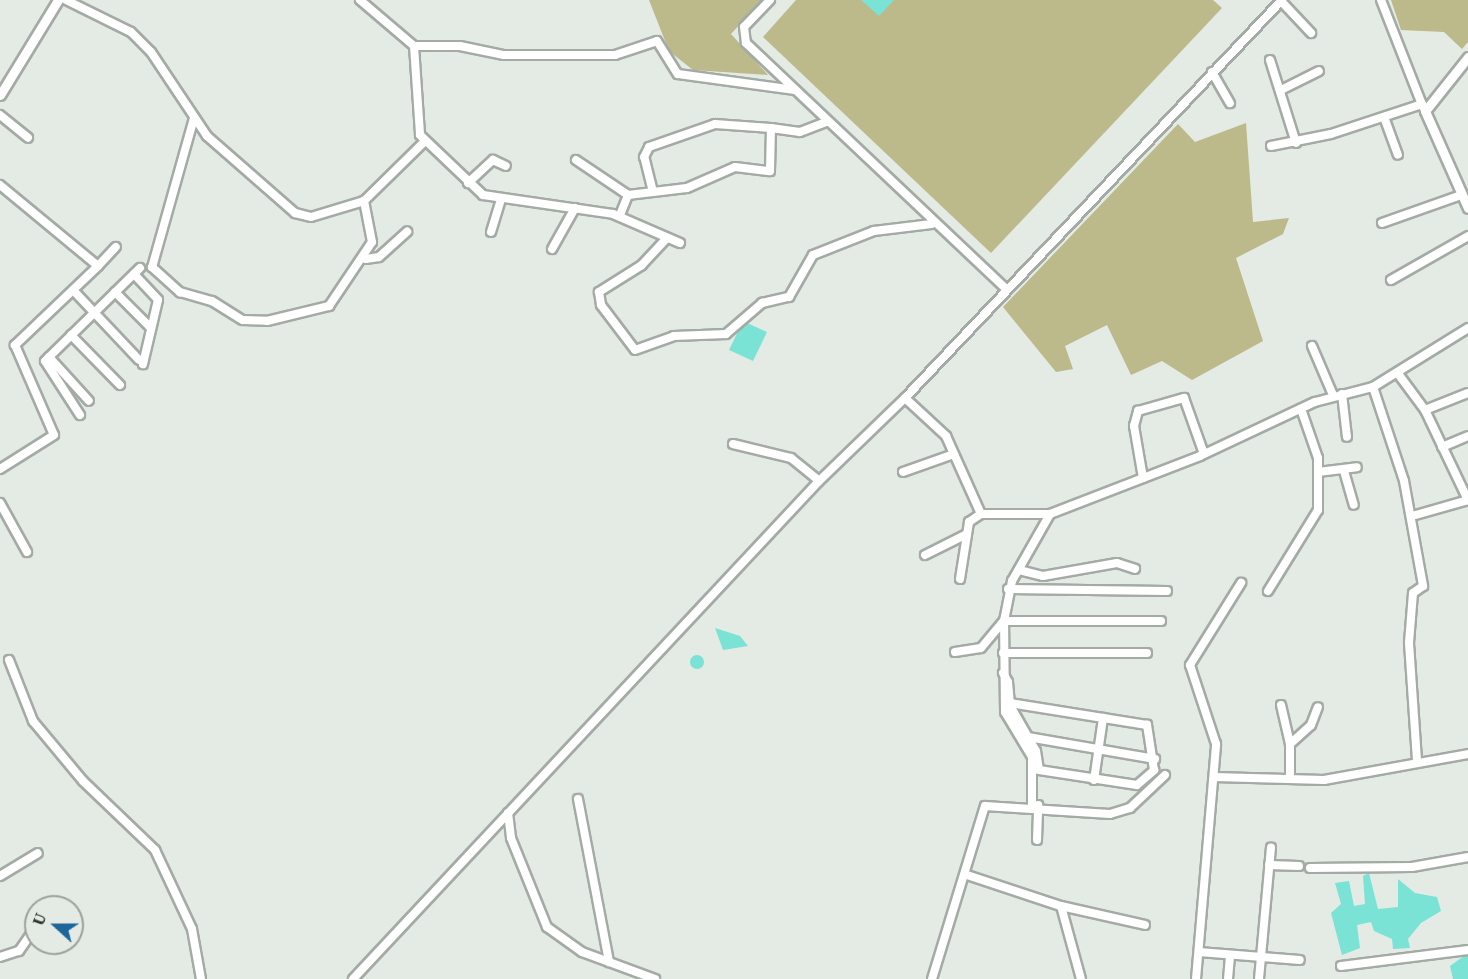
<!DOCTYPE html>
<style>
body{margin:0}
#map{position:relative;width:1468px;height:979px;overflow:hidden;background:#e4eae4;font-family:"Source Serif 4",serif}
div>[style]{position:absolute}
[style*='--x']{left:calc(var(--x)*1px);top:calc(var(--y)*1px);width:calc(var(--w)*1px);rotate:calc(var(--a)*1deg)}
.green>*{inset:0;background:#bcb98a}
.water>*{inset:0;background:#7ae3d6}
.round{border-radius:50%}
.roads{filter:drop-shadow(2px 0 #a4aaa4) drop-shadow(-2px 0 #a4aaa4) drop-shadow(0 2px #a4aaa4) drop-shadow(0 -2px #a4aaa4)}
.minor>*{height:8px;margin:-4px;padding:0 4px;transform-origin:4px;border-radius:4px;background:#fff}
.tertiary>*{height:9px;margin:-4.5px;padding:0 4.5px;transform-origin:4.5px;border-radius:4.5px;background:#fff}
span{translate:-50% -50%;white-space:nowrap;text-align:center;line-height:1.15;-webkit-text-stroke:6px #e4eae4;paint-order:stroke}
.north{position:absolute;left:24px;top:895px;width:60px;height:60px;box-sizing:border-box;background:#e4eae4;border:2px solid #9ca19c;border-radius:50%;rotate:291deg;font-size:16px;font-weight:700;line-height:24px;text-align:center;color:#303330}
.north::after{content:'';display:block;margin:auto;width:21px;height:27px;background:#1d6699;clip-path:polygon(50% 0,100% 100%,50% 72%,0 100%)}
</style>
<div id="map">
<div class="green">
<i style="clip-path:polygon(649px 0,762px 0,731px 34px,768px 75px,693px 70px,669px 51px)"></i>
<i style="clip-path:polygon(796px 0,1213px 0,1222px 8px,991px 253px,763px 37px)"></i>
<i style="clip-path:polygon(1391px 0,1468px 0,1468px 42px,1462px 49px,1444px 32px,1401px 30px)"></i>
<i style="clip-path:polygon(1246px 123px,1253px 222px,1289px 218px,1283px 234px,1236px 258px,1263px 341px,1192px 380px,1162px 361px,1131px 375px,1107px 325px,1065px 346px,1073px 369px,1056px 372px,1003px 307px,1178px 124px,1195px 142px)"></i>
</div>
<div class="water">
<i style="clip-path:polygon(861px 0,894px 0,879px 16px)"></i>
<i style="clip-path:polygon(743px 321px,767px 332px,753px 361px,729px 350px)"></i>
<i style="clip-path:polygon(715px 628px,740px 636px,748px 646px,723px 650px)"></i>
<i class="round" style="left:690px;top:655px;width:14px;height:14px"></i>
<i style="clip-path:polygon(1369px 873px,1378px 909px,1398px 907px,1398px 879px,1415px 893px,1437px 897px,1441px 911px,1421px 923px,1408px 939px,1410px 948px,1393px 949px,1392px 939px,1374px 931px,1371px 922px,1357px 925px,1360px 948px,1342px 955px,1331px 913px,1341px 904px,1335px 883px,1349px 881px,1354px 906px,1365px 904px,1363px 876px)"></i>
<i style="clip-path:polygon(1468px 953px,1468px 979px,1453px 979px,1450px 966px)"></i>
</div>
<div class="roads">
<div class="minor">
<i style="--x:66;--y:0;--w:72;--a:26.2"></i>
<i style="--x:131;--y:32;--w:28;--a:45"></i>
<i style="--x:151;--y:52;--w:101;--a:56.3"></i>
<i style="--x:207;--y:136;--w:117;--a:41.2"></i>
<i style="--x:295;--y:213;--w:16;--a:14"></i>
<i style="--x:311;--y:217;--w:55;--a:-16.8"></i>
<i style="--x:364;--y:201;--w:84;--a:-44.5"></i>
<i style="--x:360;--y:0;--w:71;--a:40.4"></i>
<i style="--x:414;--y:46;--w:46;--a:0"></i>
<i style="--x:460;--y:46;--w:45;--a:11.6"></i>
<i style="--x:504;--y:55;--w:111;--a:0"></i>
<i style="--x:615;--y:55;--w:44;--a:-18.4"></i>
<i style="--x:657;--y:41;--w:39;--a:58"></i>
<i style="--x:678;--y:74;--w:118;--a:7.8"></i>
<i style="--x:770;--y:0;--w:37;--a:134"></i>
<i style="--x:744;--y:27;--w:16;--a:83"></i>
<i style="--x:746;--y:43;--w:359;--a:43.4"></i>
<i style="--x:1381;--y:0;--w:115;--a:68.6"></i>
<i style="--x:1281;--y:1;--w:44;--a:46.8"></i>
<i style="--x:414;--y:46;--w:89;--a:86.1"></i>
<i style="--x:420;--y:135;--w:87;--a:43.6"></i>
<i style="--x:483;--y:195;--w:131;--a:8.3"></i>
<i style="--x:613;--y:214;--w:73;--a:23.4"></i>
<i style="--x:1270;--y:60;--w:87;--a:72.6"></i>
<i style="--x:1212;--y:72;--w:36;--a:60"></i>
<i style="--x:1283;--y:89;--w:40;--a:-26.6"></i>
<i style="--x:0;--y:115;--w:36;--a:39"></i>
<i style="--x:1384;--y:117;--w:40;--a:69.8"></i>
<i style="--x:194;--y:118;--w:155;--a:105.7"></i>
<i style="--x:152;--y:267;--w:38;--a:42"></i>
<i style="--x:180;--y:292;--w:33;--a:16"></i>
<i style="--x:212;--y:301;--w:36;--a:32"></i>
<i style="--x:243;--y:320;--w:24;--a:2"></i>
<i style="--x:267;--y:321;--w:64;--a:-13.6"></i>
<i style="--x:329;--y:306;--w:77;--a:-56.1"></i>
<i style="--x:372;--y:242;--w:42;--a:-101"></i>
<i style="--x:1271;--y:146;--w:61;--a:-11.3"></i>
<i style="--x:1331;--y:134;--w:96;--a:-18.2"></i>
<i style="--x:576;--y:160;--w:63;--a:33.9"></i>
<i style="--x:468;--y:183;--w:34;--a:-43"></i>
<i style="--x:493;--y:160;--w:14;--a:25"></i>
<i style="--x:0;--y:185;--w:127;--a:39.6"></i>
<i style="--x:98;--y:266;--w:115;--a:136.4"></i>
<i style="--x:15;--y:345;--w:98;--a:66.6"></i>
<i style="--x:54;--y:435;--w:64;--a:147.8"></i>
<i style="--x:653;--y:192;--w:36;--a:-104"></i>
<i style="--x:644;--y:157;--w:11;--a:-63"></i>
<i style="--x:649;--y:147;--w:70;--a:-19.2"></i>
<i style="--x:715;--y:124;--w:56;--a:4.1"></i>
<i style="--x:620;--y:215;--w:22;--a:-68"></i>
<i style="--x:628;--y:195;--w:59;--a:-6.8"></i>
<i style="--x:687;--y:188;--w:52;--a:-23.6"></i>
<i style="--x:735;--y:167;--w:35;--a:7"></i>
<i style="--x:770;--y:171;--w:43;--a:-88.7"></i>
<i style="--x:771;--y:128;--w:29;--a:8"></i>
<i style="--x:800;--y:132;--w:30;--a:-21"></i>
<i style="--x:1382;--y:223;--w:84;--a:-19.5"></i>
<i style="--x:491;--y:232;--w:31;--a:-73"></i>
<i style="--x:667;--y:238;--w:37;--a:133"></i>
<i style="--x:642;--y:265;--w:51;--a:147.9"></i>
<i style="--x:599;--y:292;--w:13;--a:81"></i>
<i style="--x:601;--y:305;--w:56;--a:52.9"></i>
<i style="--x:635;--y:350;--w:41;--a:-19.7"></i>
<i style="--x:674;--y:336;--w:52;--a:-2.2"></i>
<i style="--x:726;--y:334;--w:48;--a:-40.7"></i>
<i style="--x:762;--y:303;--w:28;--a:-13"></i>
<i style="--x:789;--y:297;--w:48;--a:-60.3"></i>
<i style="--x:813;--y:255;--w:66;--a:-21.5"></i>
<i style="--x:874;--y:231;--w:58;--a:-6.9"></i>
<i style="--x:552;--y:249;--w:47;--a:-60.7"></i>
<i style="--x:366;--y:259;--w:13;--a:-9"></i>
<i style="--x:379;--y:257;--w:38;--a:-42"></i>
<i style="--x:98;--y:266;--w:26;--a:-47"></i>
<i style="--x:134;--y:274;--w:35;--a:47"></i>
<i style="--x:158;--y:300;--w:66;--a:103.2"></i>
<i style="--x:1391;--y:280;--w:89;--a:-29.7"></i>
<i style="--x:73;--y:290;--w:96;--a:46.7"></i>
<i style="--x:115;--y:292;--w:51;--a:45"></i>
<i style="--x:71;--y:335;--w:70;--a:45.6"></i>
<i style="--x:1312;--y:346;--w:53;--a:66.8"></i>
<i style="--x:49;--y:357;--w:59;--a:47.7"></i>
<i style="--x:1399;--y:375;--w:44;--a:53.4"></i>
<i style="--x:1425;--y:410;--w:100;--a:64.5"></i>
<i style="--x:1373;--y:387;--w:99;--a:71.7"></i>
<i style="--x:1404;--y:481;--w:107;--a:79.7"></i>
<i style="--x:1423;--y:586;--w:12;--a:145"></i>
<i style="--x:1413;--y:593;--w:50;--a:94.6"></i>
<i style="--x:1409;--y:643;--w:118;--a:86.1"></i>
<i style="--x:1342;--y:394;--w:43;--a:83.4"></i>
<i style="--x:905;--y:398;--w:56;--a:42.8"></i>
<i style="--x:946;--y:436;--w:85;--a:65.8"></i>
<i style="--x:981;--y:514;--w:69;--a:0"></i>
<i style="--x:1050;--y:514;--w:161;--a:-21.1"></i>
<i style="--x:1200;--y:456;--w:127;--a:-25.2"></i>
<i style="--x:1315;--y:402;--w:60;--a:-14.5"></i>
<i style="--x:1373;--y:387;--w:112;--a:-31.8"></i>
<i style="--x:1425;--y:410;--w:46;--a:-21.6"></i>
<i style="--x:80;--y:415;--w:64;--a:-122.9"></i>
<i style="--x:45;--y:361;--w:133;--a:-44.4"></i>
<i style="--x:733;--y:444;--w:60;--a:13.6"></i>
<i style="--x:791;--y:458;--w:36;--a:39"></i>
<i style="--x:1442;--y:447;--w:28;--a:-23"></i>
<i style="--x:1344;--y:471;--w:35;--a:74"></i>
<i style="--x:903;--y:472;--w:51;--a:-19.5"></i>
<i style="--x:1318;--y:472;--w:39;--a:-7"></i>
<i style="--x:1143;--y:478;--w:53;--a:-99.8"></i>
<i style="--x:1134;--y:426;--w:16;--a:-75"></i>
<i style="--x:1138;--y:411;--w:48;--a:-15.8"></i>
<i style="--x:1184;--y:398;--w:59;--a:70.3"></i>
<i style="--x:0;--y:503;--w:56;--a:61.1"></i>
<i style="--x:1412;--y:516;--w:58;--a:-15.9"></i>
<i style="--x:925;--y:555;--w:45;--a:-26.6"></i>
<i style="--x:1019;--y:570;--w:25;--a:14"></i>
<i style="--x:1043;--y:576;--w:75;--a:-10"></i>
<i style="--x:1117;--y:563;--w:19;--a:18"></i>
<i style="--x:960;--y:579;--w:58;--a:-81"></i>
<i style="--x:969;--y:522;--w:14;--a:-34"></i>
<i style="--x:1008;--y:589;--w:159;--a:0.7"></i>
<i style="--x:1268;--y:591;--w:95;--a:-58.3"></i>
<i style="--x:1318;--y:510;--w:52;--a:-90"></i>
<i style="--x:1318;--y:458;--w:52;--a:-109.1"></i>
<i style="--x:1004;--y:621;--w:157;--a:0"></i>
<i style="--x:955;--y:652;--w:26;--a:-9"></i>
<i style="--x:981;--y:648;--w:35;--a:-50"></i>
<i style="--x:1003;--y:653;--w:144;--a:0"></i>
<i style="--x:9;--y:660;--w:66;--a:68.5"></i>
<i style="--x:33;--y:721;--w:78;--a:50.2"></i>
<i style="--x:83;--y:781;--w:100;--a:43.8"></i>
<i style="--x:155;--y:850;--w:87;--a:64.9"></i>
<i style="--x:192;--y:929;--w:51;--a:79.8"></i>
<i style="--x:1003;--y:673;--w:10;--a:61"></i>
<i style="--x:1008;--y:682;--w:21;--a:85"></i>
<i style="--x:1010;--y:703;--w:6;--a:72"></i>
<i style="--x:1012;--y:709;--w:48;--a:60.3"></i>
<i style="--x:1036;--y:751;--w:19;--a:81"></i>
<i style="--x:1039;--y:770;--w:99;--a:8.7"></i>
<i style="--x:1137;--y:785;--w:23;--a:-41"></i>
<i style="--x:1154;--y:770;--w:46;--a:-98.8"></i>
<i style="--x:1147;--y:725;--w:139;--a:-170.9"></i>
<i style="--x:1281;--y:705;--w:40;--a:77"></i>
<i style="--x:1028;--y:737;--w:129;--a:9.8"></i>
<i style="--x:1214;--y:777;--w:110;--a:1.6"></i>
<i style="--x:1324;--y:780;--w:146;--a:-10.2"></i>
<i style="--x:1290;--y:778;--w:34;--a:-90"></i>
<i style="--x:1290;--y:744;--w:28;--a:-42"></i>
<i style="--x:1311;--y:725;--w:19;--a:-69"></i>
<i style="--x:1094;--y:780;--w:63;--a:-81.7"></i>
<i style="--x:578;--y:799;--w:166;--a:79.2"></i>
<i style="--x:1032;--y:805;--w:48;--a:-90"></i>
<i style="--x:1032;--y:757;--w:52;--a:-121"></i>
<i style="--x:1005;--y:712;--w:91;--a:-90.6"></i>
<i style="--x:1004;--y:621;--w:41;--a:-78.7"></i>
<i style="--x:1012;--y:581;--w:77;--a:-60.4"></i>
<i style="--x:508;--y:813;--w:25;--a:83"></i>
<i style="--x:511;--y:838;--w:96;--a:68"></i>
<i style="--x:547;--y:927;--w:43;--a:35.5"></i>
<i style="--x:582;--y:952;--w:78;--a:20.3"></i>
<i style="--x:1037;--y:840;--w:35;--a:-88"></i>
<i style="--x:1269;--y:865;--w:30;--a:2"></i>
<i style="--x:1310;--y:868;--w:102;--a:-0.6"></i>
<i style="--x:1412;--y:867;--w:57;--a:-10.1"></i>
<i style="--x:967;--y:875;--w:99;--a:18.3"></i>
<i style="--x:1061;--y:906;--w:76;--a:74.7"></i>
<i style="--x:0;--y:876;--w:44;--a:-31.2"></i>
<i style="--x:1061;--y:906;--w:86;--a:12.7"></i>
<i style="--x:1199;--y:952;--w:101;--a:4.5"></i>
<i style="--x:0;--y:957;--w:20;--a:-18"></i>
<i style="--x:19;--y:951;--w:29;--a:-55"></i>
<i style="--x:1341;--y:966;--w:128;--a:-7.2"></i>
<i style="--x:353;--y:979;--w:682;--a:-46.9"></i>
<i style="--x:819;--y:481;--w:120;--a:-44"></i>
<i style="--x:905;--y:398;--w:548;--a:-46.55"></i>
<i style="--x:932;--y:979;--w:181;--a:-73"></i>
<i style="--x:985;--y:806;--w:125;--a:3.7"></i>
<i style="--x:1110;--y:814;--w:21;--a:-17"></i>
<i style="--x:1130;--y:808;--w:48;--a:-43.3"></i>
<i style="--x:1196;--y:979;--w:236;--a:-85.1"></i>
<i style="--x:1216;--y:744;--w:83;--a:-108.2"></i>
<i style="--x:1190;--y:665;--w:97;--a:-58.1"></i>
<i style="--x:1228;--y:979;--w:24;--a:-85"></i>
<i style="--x:1259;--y:979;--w:132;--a:-84.8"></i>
</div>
<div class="tertiary">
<i style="--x:1468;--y:57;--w:69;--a:128.5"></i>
<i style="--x:1425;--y:111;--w:106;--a:66.1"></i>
<i style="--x:0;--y:95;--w:111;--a:-58.6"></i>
</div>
</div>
<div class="north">U</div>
</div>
